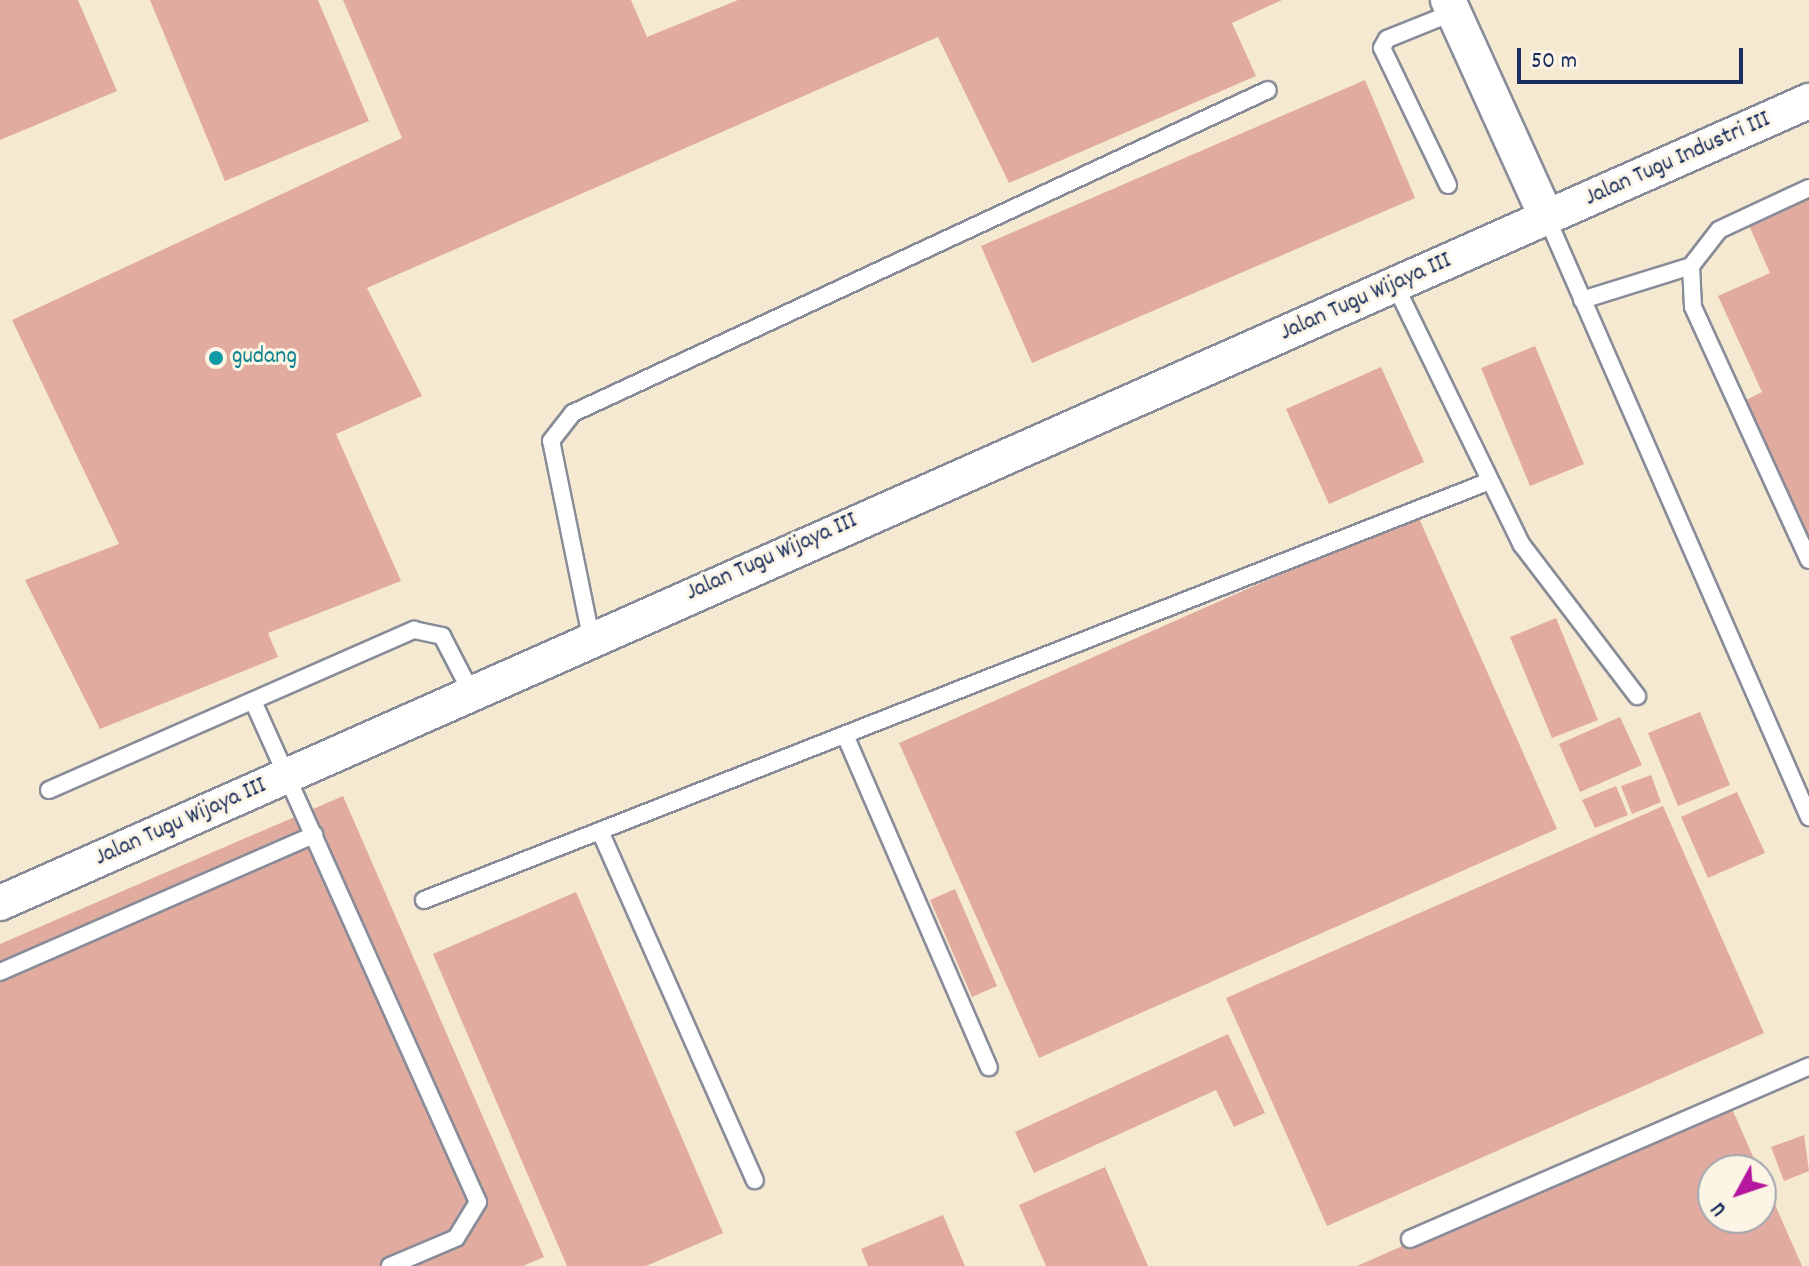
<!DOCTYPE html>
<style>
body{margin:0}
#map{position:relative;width:1809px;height:1266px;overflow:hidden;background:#f5ead1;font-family:Dekko,sans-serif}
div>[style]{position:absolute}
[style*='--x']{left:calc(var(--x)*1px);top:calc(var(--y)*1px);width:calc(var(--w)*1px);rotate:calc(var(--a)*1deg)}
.building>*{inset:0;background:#e1aba0}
.roads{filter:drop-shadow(2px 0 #888c98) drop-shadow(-2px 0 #888c98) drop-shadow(0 2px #888c98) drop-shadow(0 -2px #888c98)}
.service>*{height:16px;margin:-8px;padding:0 8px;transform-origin:8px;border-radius:8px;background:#fff}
.minor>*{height:34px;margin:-17px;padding:0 17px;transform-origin:17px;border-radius:17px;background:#fff}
.dots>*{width:22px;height:22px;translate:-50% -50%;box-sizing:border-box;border:4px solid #fcf5e5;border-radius:50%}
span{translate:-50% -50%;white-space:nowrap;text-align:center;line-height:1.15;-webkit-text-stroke:6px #fcf5e5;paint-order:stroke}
.street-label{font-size:24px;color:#1b2f5e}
.culture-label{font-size:24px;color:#0d838f}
.left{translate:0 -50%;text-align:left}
.north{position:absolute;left:1697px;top:1154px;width:80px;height:80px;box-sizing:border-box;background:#fcf5e5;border:2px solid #a2a6af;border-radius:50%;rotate:230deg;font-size:22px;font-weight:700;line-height:32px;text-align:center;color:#1b2f5e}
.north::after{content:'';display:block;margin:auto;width:28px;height:36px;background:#b5179e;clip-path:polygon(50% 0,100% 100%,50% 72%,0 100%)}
.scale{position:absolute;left:1517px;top:48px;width:226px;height:36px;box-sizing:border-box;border:4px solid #1b2f5e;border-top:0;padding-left:10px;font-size:24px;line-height:28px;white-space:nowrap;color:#1b2f5e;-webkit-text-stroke:6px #fcf5e5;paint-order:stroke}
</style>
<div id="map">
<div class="building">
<i style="clip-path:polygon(0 0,78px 0,117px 91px,0 140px)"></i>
<i style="clip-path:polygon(150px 0,318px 0,369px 121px,225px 181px)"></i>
<i style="clip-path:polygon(343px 0,631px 0,647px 37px,738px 0,1282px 0,1232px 23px,1256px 76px,1009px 183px,938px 37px,367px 288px,422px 396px,336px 434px,401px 581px,268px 633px,278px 657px,100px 729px,25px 580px,119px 544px,12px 320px,402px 138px)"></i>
<i style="clip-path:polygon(1365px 80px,1415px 198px,1032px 363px,981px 246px)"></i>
<i style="clip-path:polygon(1809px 193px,1809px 543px,1744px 401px,1762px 392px,1718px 296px,1770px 273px,1747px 221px)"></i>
<i style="clip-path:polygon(1535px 346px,1584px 464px,1530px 486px,1481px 368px)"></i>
<i style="clip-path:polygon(1381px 367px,1424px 462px,1329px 504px,1286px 409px)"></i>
<i style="clip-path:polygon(1417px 514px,1557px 829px,1039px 1058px,899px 743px)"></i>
<i style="clip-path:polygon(1556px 618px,1598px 720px,1552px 738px,1510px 637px)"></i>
<i style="clip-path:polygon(1700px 712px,1730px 785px,1678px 806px,1648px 733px)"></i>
<i style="clip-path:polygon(1620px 717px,1642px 765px,1580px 792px,1559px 744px)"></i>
<i style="clip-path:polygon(1651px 775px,1661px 802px,1632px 814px,1621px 786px)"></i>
<i style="clip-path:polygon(1616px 786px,1628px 815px,1595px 828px,1582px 800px)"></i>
<i style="clip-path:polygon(1737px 792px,1765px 853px,1708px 878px,1681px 817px)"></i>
<i style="clip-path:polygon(343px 796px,544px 1257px,523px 1266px,0 1266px,0 944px)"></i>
<i style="clip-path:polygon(1663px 806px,1764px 1033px,1327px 1226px,1226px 998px)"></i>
<i style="clip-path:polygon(955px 889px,997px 986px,972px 997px,930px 900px)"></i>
<i style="clip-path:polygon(576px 892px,723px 1233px,646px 1266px,567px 1266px,433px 954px)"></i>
<i style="clip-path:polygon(1228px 1034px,1265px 1113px,1234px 1127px,1216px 1090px,1034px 1173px,1015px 1132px)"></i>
<i style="clip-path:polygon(1729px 1102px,1759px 1170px,1713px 1170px,1713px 1218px,1761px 1218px,1761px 1173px,1802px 1266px,1357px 1266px)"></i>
<i style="clip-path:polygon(1804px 1135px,1809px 1171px,1784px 1181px,1771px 1147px)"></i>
<i style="clip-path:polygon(1105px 1167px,1148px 1266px,1046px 1266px,1019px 1205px)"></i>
<i style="clip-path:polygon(943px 1215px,965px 1266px,868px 1266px,861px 1249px)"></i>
</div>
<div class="roads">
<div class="service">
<i style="--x:1448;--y:185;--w:152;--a:-115.7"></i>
<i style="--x:1382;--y:48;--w:10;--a:-61"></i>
<i style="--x:1387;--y:39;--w:72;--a:-21.9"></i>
<i style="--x:1809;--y:188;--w:99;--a:155"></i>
<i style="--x:1719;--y:230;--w:46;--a:127.9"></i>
<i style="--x:1691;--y:266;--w:41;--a:87.2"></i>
<i style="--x:1693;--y:307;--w:278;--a:65.4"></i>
<i style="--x:1547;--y:218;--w:654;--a:66.38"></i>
<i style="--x:1395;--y:285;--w:289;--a:64"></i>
<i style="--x:1522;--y:545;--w:190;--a:52.7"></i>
<i style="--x:1582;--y:300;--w:114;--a:-17.3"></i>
<i style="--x:591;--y:637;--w:200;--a:-101.5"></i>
<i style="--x:551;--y:441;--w:36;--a:-52"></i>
<i style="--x:573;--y:413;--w:766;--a:-24.93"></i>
<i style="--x:253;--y:701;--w:549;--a:65.82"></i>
<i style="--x:478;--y:1202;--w:42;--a:121.4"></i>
<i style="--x:456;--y:1238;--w:72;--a:157"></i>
<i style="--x:845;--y:735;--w:362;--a:66.6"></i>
<i style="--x:49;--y:790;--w:399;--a:-23.7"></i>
<i style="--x:414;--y:630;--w:29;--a:12"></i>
<i style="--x:442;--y:636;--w:63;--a:62.6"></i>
<i style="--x:600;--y:831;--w:382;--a:66.1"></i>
<i style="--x:424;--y:900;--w:1140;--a:-21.46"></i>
<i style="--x:0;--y:972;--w:343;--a:-23.6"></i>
<i style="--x:1410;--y:1239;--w:435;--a:-23.4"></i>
</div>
<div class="minor">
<i style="--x:1448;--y:0;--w:239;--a:65.6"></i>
<i style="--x:0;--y:903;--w:1979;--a:-23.91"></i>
</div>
</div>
<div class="dots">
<i style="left:216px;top:358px;background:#0f9aa8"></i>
</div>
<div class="street-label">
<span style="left:1678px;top:160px;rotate:-24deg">Jalan Tugu Industri III</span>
<span style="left:1366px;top:298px;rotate:-24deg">Jalan Tugu Wijaya III</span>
<span style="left:772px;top:558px;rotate:-24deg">Jalan Tugu Wijaya III</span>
<span style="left:181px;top:823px;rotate:-24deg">Jalan Tugu Wijaya III</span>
</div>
<div class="culture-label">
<span class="left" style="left:232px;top:358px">gudang</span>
</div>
<div class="north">U</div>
<div class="scale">50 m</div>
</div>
